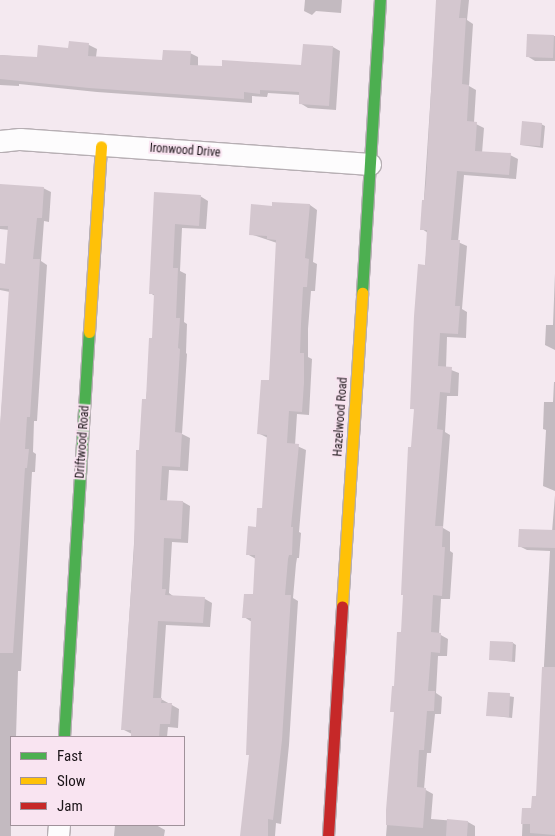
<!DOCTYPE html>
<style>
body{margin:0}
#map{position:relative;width:555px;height:836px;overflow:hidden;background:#f4e9f0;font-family:"Roboto Condensed",sans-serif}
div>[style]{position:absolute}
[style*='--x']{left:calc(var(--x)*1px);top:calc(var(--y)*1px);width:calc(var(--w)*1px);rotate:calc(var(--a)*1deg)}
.shadow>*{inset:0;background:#0003}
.building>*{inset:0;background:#d4c7cf}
.roads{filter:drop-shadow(1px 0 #b6aeb3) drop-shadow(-1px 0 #b6aeb3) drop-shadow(0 1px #b6aeb3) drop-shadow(0 -1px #b6aeb3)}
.street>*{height:21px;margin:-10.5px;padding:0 10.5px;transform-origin:10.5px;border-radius:10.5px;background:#fdfcfd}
.fast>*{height:11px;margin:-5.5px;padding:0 5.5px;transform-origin:5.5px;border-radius:5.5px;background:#4caf50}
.slow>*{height:11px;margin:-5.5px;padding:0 5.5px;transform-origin:5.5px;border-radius:5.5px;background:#ffc107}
.jam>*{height:11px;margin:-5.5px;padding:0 5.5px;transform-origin:5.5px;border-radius:5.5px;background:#c62828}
span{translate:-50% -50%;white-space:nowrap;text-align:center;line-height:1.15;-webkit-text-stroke:4px #f9e4f1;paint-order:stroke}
.street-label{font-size:12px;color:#1b1418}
.legend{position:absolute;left:10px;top:736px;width:175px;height:90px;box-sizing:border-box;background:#f9e4f1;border:1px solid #a0919a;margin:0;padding:6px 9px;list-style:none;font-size:15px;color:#1b1418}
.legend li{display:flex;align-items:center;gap:10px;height:25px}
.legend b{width:25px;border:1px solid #a0919a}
</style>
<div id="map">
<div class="shadow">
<i style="clip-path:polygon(305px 0,342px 0,341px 13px,316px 11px,312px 15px,304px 11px)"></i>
<i style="clip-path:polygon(437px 0,469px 0,467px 20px,473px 24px,469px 86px,476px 90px,474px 123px,484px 128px,482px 153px,510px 155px,518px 159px,516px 179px,464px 175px,458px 242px,467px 246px,462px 309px,467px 312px,466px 338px,447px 337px,446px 368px,459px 373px,458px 396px,447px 396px,445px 432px,450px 435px,443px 528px,450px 532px,450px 551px,453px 553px,450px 599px,441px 599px,439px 634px,448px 639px,447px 656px,438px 656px,436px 693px,442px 697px,441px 714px,435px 714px,431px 753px,427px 753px,424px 789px,433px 794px,431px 819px,468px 822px,475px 826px,475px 836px,386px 836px,396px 713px,391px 711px,403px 633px,415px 410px,412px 408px,428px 233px,422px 229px)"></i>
<i style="clip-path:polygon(528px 35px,555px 36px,555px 61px,535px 61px,527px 56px)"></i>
<i style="clip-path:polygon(70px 43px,89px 45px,97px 49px,96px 57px,163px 62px,190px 53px,198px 57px,198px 66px,302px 66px,333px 47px,340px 51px,336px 110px,308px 108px,300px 103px,300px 95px,268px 93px,267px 97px,252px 96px,252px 103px,97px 92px,19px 84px,19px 86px,0 85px,0 55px,38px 58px,69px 49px)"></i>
<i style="clip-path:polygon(541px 124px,545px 126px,543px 148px,521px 145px)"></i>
<i style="clip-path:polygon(0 185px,43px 188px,51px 192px,49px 222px,44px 221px,41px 261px,47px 265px,37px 421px,34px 421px,33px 452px,36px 454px,35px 472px,32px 472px,21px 671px,18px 671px,16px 737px,11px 737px,11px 836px,0 836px,0 429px,10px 292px,0 290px,0 265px,6px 265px,9px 230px,0 229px)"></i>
<i style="clip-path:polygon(155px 193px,200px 196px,208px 201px,206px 229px,182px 228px,180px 271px,186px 274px,184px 322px,187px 324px,186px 353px,187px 354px,182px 434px,190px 438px,188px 471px,169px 470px,167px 501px,183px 502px,190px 506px,188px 543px,172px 542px,169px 593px,173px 596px,205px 599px,212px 603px,210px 627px,166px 625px,161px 699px,179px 709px,178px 728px,168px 727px,167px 737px,132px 737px,132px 734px,122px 729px,140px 451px,153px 339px,155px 296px,150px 293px)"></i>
<i style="clip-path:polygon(310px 205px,317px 210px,313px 262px,317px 264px,315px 291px,311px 291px,308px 329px,308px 357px,312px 359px,309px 415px,297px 414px,295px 445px,306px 450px,299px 532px,301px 533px,299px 558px,297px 558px,296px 564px,293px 598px,298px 601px,289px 745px,281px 824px,276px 823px,275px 836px,241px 836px,250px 756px,248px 754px,252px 622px,244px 617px,254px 596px,256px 559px,247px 554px,263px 509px,268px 438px,258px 433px,271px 382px,277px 243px,250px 234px,273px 207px)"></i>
<i style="clip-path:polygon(555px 273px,555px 350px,545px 345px,546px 325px,553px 325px)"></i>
<i style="clip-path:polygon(554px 382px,555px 382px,555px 491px,543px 486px,546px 430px,543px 429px,544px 402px,553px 402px)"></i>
<i style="clip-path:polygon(555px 495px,555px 836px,522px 836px,523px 809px,532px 810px,537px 798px,550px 551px,527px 550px,519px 546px,552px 532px)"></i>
<i style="clip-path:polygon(513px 643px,516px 645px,515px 662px,491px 659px)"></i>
<i style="clip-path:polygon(489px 693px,514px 697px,512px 718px,488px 715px)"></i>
<i style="clip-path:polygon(115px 825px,156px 825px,165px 830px,164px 836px,114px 836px)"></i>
</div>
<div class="building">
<i style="clip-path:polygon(436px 0,461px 0,459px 18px,466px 18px,462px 84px,469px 85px,467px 121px,477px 122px,475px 151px,511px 153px,509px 175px,457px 171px,451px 240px,460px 240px,455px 306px,460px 306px,458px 334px,440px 333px,438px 366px,452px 367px,450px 393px,440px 392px,437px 429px,443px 430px,435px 526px,443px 526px,442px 547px,445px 547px,442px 596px,433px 595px,431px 632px,441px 633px,440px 653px,431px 652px,428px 691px,435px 691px,434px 711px,427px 711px,424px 750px,419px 750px,417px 787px,426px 788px,423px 828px,386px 825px,386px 810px,394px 712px,390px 712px,392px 686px,394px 686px,397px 632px,401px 632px,403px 595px,401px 595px,408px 447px,411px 447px,414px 409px,410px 409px,414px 316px,418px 264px,425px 265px,427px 230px,420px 230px,422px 200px,424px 200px,426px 182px)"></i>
<i style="clip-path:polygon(527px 34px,554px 35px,553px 58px,526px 57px)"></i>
<i style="clip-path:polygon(69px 41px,89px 43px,88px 56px,162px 60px,163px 50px,191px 51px,190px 65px,222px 66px,222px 60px,301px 65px,303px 44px,333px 46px,329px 106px,299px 104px,299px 92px,260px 90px,260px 94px,244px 92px,244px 99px,89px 88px,0 79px,0 55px,37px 57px,38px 45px,68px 48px)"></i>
<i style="clip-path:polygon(522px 121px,542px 123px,540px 146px,520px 145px)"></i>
<i style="clip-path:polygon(0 184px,44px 187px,42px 218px,37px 218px,33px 259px,40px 259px,30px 417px,27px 417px,25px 449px,29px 449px,27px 468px,25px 468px,13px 653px,0 653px,0 426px,9px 289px,0 288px,0 263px,5px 264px,8px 226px,0 226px)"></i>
<i style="clip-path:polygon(154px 192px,201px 195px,199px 226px,175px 224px,173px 268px,178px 268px,176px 318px,180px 318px,178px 348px,180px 349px,175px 432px,182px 433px,180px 467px,162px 466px,160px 500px,183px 501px,181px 539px,164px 538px,162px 589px,166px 589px,165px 595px,205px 597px,203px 623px,158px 621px,153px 698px,162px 698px,161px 703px,172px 703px,170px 724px,160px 724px,159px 737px,131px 737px,131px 730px,121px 730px,134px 550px,136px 450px,139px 450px,142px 399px,146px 399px,149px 338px,152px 338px,154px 294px,149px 294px)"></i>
<i style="clip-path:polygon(272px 202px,310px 204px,305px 258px,309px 259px,307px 287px,303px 287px,301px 324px,300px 353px,304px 353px,304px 383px,302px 412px,289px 411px,287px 443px,299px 444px,291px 527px,293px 527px,292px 555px,289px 555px,288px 559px,285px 595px,291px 595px,282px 740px,273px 820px,268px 819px,268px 836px,240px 836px,249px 755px,246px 755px,251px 618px,242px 618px,244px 594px,253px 594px,255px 555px,246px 555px,248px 526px,256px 527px,257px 508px,262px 508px,267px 435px,257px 434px,261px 380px,269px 380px,276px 240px,267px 239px,267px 236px,249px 235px,251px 204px,272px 206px)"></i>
<i style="clip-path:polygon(519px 529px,555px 530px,555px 548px,518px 547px)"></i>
<i style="clip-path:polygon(490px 641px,513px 642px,512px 661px,489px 660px)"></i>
<i style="clip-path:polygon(542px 667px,555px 667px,555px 835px,530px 833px,530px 824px,521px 824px,522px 808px,531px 808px,532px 796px,536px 796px)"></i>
<i style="clip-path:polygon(488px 692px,510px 693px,509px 717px,486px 716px)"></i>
<i style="clip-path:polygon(447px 819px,468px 821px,467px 836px,446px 836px)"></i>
</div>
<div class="roads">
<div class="street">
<i style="--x:0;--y:141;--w:20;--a:-6"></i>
<i style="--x:20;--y:139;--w:351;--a:4.1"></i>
<i style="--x:58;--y:836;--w:11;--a:-85"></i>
</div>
<div class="fast">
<i style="--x:362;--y:293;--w:294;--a:-86.5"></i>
<i style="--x:64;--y:737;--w:406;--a:-86.5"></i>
</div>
<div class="slow">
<i style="--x:89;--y:332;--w:186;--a:-86.3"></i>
<i style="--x:342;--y:606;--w:314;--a:-86.3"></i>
</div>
<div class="jam">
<i style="--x:328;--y:836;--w:230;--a:-86.5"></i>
</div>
</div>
<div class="street-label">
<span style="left:185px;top:151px;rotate:4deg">Ironwood Drive</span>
<span style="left:341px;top:417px;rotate:-86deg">Hazelwood Road</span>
<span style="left:83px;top:442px;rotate:-86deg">Driftwood Road</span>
</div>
<ul class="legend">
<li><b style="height:6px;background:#4caf50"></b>Fast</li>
<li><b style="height:6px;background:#ffc107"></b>Slow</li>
<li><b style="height:6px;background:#c62828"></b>Jam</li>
</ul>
</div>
